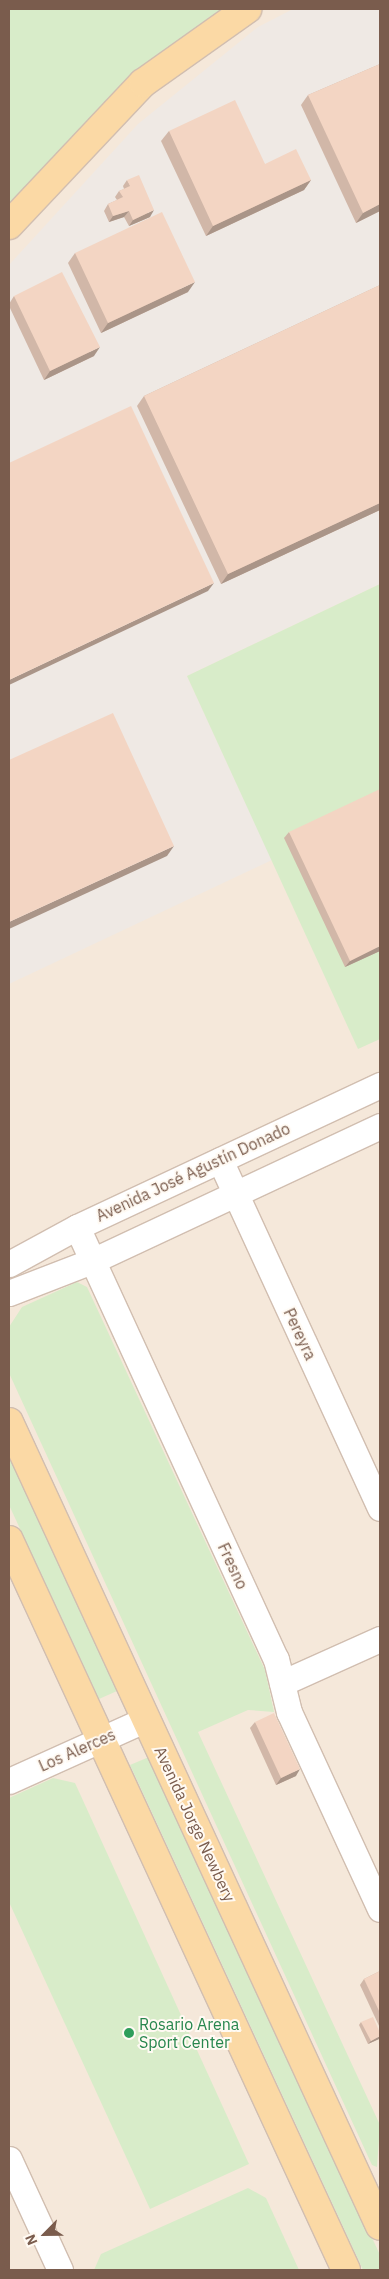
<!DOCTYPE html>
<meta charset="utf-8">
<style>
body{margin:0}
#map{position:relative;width:389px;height:2279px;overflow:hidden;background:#fdf6ec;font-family:"IBM Plex Sans",sans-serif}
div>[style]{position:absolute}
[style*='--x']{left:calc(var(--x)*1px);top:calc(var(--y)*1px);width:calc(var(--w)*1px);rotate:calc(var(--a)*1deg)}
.residential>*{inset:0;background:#f5e8da}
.industrial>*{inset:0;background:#efe9e4}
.green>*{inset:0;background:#d8ecc9}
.roads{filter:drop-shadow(1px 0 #d1beb0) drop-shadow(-1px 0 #d1beb0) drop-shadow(0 1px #d1beb0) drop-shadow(0 -1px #d1beb0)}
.minor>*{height:25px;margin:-12.5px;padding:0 12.5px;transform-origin:12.5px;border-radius:12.5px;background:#fff}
.major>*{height:28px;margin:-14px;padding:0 14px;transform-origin:14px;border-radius:14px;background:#fbd9a5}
.wall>*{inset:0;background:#d1b7a8}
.shaded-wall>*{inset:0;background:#aa9588}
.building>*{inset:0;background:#f3d5c3}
.dots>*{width:14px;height:14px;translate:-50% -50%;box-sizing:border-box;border:2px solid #fffaf3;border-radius:50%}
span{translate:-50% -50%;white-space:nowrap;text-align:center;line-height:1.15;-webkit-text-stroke:4px #fffaf3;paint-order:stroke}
.street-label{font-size:16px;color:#7a5c4d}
.leisure-label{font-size:16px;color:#27864d}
.left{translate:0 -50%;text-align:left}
.frame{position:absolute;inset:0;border:10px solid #7a5c4d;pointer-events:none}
.north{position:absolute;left:20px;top:2209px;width:50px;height:50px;-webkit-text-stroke:4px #fffaf3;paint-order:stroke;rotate:247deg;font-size:14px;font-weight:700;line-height:20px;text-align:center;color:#7a5c4d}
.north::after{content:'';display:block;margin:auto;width:18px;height:22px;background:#7a5c4d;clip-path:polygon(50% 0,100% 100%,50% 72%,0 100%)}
</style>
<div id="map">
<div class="residential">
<i style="clip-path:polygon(9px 9px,380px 9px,380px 2270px,9px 2270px)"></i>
</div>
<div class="industrial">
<i style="clip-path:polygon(293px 9px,380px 9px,380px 584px,187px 676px,272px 860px,9px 984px,9px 265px,138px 124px,258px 27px)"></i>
</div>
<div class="green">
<i style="clip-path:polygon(9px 9px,247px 9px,232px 16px,9px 225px)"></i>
<i style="clip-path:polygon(380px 584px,380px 1039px,358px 1049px,187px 676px)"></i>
<i style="clip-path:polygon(77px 1282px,87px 1287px,265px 1670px,274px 1712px,248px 1710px,198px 1732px,380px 2125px,377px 2167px,372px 2165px,9px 1373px,9px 1327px,22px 1307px)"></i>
<i style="clip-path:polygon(9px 1454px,117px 1691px,99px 1699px,9px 1505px)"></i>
<i style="clip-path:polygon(149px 1757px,380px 2255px,380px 2270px,363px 2270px,130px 1765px)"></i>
<i style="clip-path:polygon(53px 1778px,75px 1783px,249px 2164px,150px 2209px,9px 1902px,9px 1798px)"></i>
<i style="clip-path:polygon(248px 2188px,266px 2198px,299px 2270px,94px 2270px,101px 2254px)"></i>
</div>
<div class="roads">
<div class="minor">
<i style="--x:220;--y:1160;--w:383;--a:65.3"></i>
<i style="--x:77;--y:1227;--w:476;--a:65.3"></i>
<i style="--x:276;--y:1659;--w:55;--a:76.2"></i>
<i style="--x:289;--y:1712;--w:217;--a:65.2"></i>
<i style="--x:9;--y:1264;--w:77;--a:-28.6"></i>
<i style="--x:77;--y:1227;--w:335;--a:-25.1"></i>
<i style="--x:9;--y:1293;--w:89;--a:-21.1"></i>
<i style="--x:92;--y:1261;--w:318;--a:-25.1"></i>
<i style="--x:282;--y:1683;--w:107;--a:-24.2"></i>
<i style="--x:9;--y:1781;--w:150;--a:-24.3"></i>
<i style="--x:9;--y:2159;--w:122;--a:65.3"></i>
</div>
<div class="major">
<i style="--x:9;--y:225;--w:195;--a:-46.7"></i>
<i style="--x:143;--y:83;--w:128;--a:-35.4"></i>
<i style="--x:9;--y:1422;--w:885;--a:65.23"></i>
<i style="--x:9;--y:1540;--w:804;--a:65.22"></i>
</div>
</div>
<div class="wall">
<i style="clip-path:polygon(380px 64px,380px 211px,356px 223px,301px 105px,308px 95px)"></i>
<i style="clip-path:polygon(169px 131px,265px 164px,311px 180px,304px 190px,206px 236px,161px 141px)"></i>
<i style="clip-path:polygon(127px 180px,150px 217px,129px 226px,124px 217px,109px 222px,104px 211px,108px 204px,117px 200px,115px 197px,119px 191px,124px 189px,123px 186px)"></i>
<i style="clip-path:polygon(75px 253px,188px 292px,101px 333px,68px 263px)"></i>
<i style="clip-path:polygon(380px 285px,380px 510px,221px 584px,137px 406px,144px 396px)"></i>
<i style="clip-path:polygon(14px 296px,94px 356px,44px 380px,9px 306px,9px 304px)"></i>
<i style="clip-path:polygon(289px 832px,380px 951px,345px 967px,284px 838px)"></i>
<i style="clip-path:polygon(255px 1722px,296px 1776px,276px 1785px,250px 1728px)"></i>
<i style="clip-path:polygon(380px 1971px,380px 2028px,360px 1985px,364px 1979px)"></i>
<i style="clip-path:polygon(361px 2022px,379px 2039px,368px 2044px,359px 2025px)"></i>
</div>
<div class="shaded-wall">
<i style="clip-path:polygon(311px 180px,304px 190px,206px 236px,213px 226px)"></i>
<i style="clip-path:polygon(380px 204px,380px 211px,356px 223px,363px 213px)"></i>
<i style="clip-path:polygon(154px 210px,150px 217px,129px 226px,133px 220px)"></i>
<i style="clip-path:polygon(129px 211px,124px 217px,109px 222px,113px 216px)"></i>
<i style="clip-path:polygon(195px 282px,188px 292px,101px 333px,108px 323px)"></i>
<i style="clip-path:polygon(100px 347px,94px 356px,44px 380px,50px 371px)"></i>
<i style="clip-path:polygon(380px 503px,380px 510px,221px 584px,228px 574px)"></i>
<i style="clip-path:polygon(214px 583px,208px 591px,9px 685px,9px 680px)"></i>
<i style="clip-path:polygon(174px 846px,167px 856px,9px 929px,9px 922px)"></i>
<i style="clip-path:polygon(380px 946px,380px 951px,345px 967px,350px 961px)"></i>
<i style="clip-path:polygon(300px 1769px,296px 1776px,276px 1785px,281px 1778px)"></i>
<i style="clip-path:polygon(380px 2036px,379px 2039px,368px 2044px,371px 2041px)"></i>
</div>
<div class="building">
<i style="clip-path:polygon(380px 64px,380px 204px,363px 213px,308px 95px)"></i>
<i style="clip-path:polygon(235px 100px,265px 164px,296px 149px,311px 180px,213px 226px,169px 131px)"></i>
<i style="clip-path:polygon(139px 175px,154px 210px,133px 220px,129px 211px,113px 216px,108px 204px,123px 197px,119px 191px,130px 186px,127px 180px)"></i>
<i style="clip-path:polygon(162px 212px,195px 282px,108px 323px,75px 253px)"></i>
<i style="clip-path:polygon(62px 272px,100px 347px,50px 371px,14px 296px)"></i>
<i style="clip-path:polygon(380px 285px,380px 503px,228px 574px,144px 396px)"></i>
<i style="clip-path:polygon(131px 406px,214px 583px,9px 680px,9px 463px)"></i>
<i style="clip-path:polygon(113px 713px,174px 846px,9px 922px,9px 760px)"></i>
<i style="clip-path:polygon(380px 789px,380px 946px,350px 961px,289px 832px)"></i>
<i style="clip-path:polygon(274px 1713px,300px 1769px,281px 1778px,255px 1722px)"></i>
<i style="clip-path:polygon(380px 1971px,380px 2013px,364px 1979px)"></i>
<i style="clip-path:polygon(373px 2017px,380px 2033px,380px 2036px,371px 2041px,361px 2022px)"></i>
</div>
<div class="dots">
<i style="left:129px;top:2033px;background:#2e9e5b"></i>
</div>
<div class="street-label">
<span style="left:193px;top:1172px;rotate:-25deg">Avenida José Agustín Donado</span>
<span style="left:300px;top:1334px;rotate:65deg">Pereyra</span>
<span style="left:233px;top:1566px;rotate:65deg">Fresno</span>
<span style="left:77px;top:1750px;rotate:-24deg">Los Alerces</span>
<span style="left:195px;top:1824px;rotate:65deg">Avenida Jorge Newbery</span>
</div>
<div class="leisure-label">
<span class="left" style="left:139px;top:2033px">Rosario Arena<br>Sport Center</span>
</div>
<div class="frame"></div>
<div class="north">N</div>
</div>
